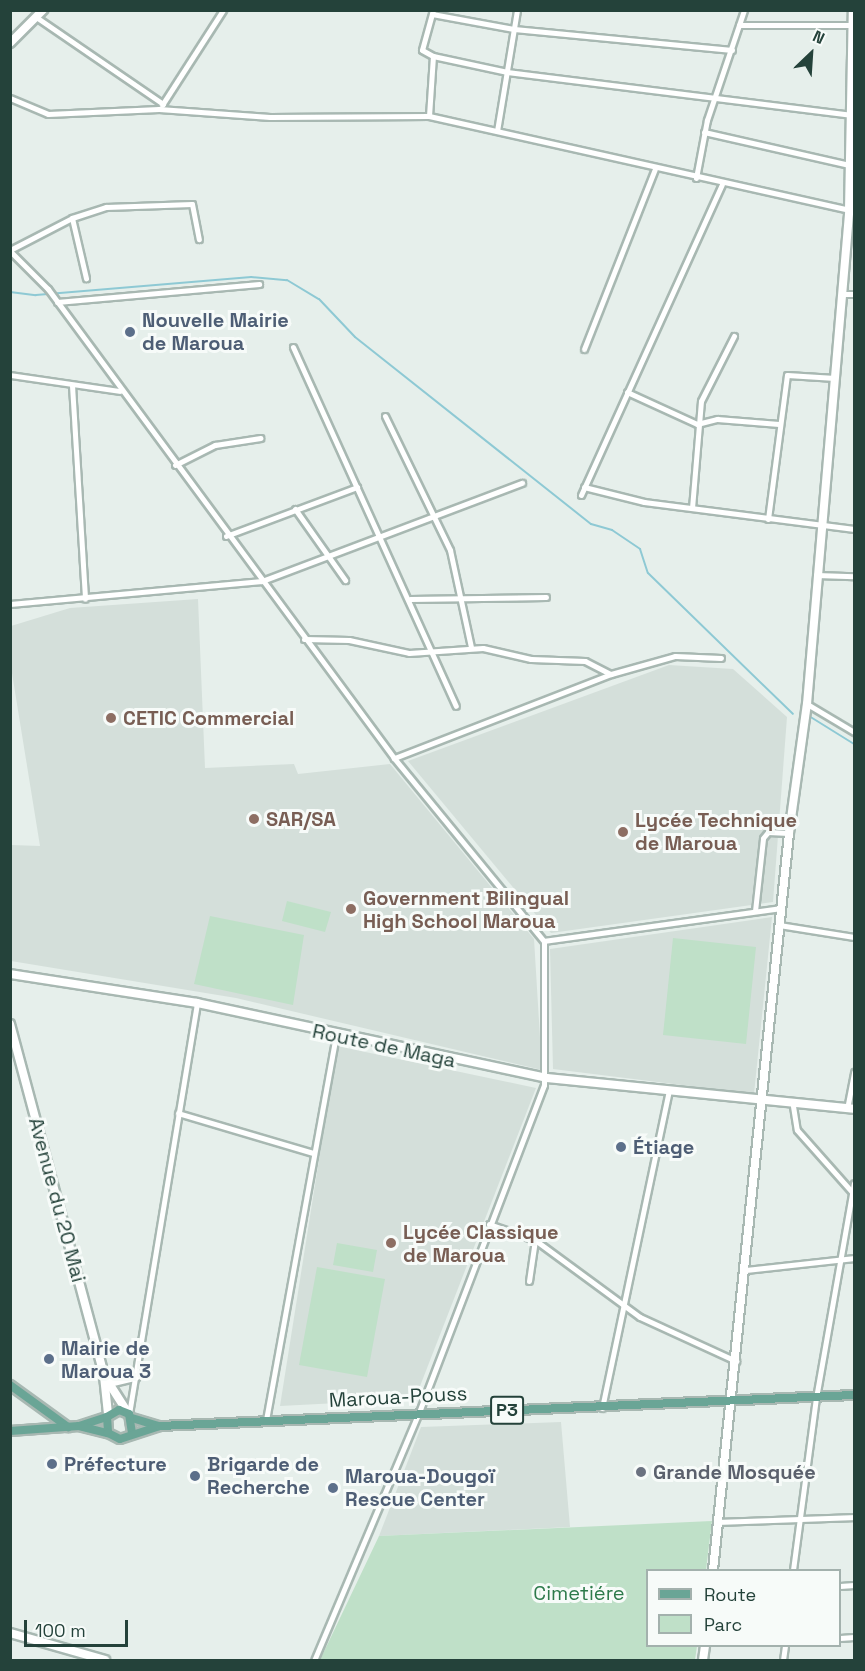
<!DOCTYPE html>
<meta charset="utf-8">
<style>
body{margin:0}
#map{position:relative;width:865px;height:1671px;overflow:hidden;background:#e6efeb;font-family:"Space Grotesk",sans-serif}
div>[style]{position:absolute}
[style*='--x']{left:calc(var(--x)*1px);top:calc(var(--y)*1px);width:calc(var(--w)*1px);rotate:calc(var(--a)*1deg)}
.built>*{inset:0;background:#d4dfda}
.green>*{inset:0;background:#bfe0c8}
.stream>*{height:2px;margin:-1px;padding:0 1px;transform-origin:1px;border-radius:1px;background:#8ec9d4}
.roads{filter:drop-shadow(2px 0 #a8b8b2) drop-shadow(-2px 0 #a8b8b2) drop-shadow(0 2px #a8b8b2) drop-shadow(0 -2px #a8b8b2)}
.street>*{height:5px;margin:-2.5px;padding:0 2.5px;transform-origin:2.5px;border-radius:2.5px;background:#fff}
.secondary>*{height:8px;margin:-4px;padding:0 4px;transform-origin:4px;border-radius:4px;background:#fff}
.primary>*{height:8px;margin:-4px;padding:0 4px;transform-origin:4px;border-radius:4px;background:#6aa596}
.dots>*{width:16px;height:16px;translate:-50% -50%;box-sizing:border-box;border:3px solid #f7fbf9;border-radius:50%}
span{translate:-50% -50%;white-space:nowrap;text-align:center;line-height:1.15;-webkit-text-stroke:6px #f7fbf9;paint-order:stroke}
.shield-label span{padding:2px 4px;background:#f7fbf9;border:2px solid;border-radius:4px;-webkit-text-stroke-width:0}
.shield-label{font-size:18px;color:#24423a;font-weight:700}
.service-label{font-size:20px;color:#4e5e75;font-weight:700}
.left{translate:0 -50%;text-align:left}
.education-label{font-size:20px;color:#785e54;font-weight:700}
.street-label{font-size:20px;color:#24423a}
.worship-label{font-size:20px;color:#5b616d;font-weight:700}
.park-label{font-size:20px;color:#2d7a4b}
.frame{position:absolute;inset:0;border:12px solid #24423a;pointer-events:none}
.legend{position:absolute;left:646px;top:1569px;width:195px;height:78px;box-sizing:border-box;background:#f7fbf9;border:2px solid #a3b1ad;margin:0;padding:8px 10px;list-style:none;font-size:18px;color:#24423a}
.legend li{display:flex;align-items:center;gap:12px;height:30px}
.legend b{width:30px;border:2px solid #a3b1ad}
.north{position:absolute;left:781px;top:24px;width:60px;height:60px;-webkit-text-stroke:4px #f7fbf9;paint-order:stroke;rotate:25deg;font-size:16px;font-weight:700;line-height:24px;text-align:center;color:#24423a}
.north::after{content:'';display:block;margin:auto;width:21px;height:27px;background:#24423a;clip-path:polygon(50% 0,100% 100%,50% 72%,0 100%)}
.scale{position:absolute;left:24px;top:1620px;width:104px;height:27px;box-sizing:border-box;border:3px solid #24423a;border-top:0;padding-left:8px;font-size:18px;line-height:21px;white-space:nowrap;color:#24423a;-webkit-text-stroke:4px #f7fbf9;paint-order:stroke}
</style>
<div id="map">
<div class="built">
<i style="clip-path:polygon(198px 599px,205px 768px,294px 764px,298px 774px,390px 764px,534px 939px,542px 1070px,236px 998px,11px 961px,11px 845px,40px 846px,11px 667px,11px 626px,70px 608px)"></i>
<i style="clip-path:polygon(669px 665px,733px 669px,787px 717px,773px 902px,551px 933px,408px 761px)"></i>
<i style="clip-path:polygon(772px 917px,754px 1094px,553px 1069px,550px 949px)"></i>
<i style="clip-path:polygon(337px 1046px,536px 1088px,415px 1399px,280px 1406px)"></i>
<i style="clip-path:polygon(561px 1422px,570px 1527px,379px 1536px,421px 1427px)"></i>
</div>
<div class="green">
<i style="clip-path:polygon(287px 901px,331px 912px,325px 932px,282px 921px)"></i>
<i style="clip-path:polygon(210px 916px,304px 935px,293px 1005px,194px 984px)"></i>
<i style="clip-path:polygon(673px 938px,756px 947px,746px 1044px,663px 1035px)"></i>
<i style="clip-path:polygon(337px 1243px,377px 1250px,373px 1272px,333px 1265px)"></i>
<i style="clip-path:polygon(317px 1267px,385px 1279px,367px 1377px,299px 1365px)"></i>
<i style="clip-path:polygon(712px 1521px,706px 1570px,648px 1570px,648px 1646px,697px 1646px,695px 1660px,320px 1660px,379px 1536px)"></i>
</div>
<div class="stream">
<i style="--x:10;--y:292;--w:26;--a:7"></i>
<i style="--x:36;--y:295;--w:216;--a:-4.8"></i>
<i style="--x:251;--y:277;--w:36;--a:5"></i>
<i style="--x:287;--y:280;--w:37;--a:31"></i>
<i style="--x:319;--y:299;--w:52;--a:46.5"></i>
<i style="--x:355;--y:337;--w:301;--a:38.4"></i>
<i style="--x:591;--y:524;--w:22;--a:16"></i>
<i style="--x:612;--y:530;--w:34;--a:34"></i>
<i style="--x:640;--y:549;--w:25;--a:72"></i>
<i style="--x:648;--y:573;--w:202;--a:44.2"></i>
<i style="--x:809;--y:716;--w:53;--a:31.9"></i>
</div>
<div class="roads">
<div class="street">
<i style="--x:433;--y:10;--w:41;--a:105.4"></i>
<i style="--x:422;--y:50;--w:13;--a:29"></i>
<i style="--x:433;--y:56;--w:76;--a:12.2"></i>
<i style="--x:507;--y:72;--w:346;--a:7.1"></i>
<i style="--x:432;--y:14;--w:83;--a:10.4"></i>
<i style="--x:514;--y:29;--w:219;--a:5.5"></i>
<i style="--x:36;--y:17;--w:154;--a:34.4"></i>
<i style="--x:739;--y:25;--w:114;--a:0"></i>
<i style="--x:10;--y:98;--w:41;--a:22.8"></i>
<i style="--x:48;--y:114;--w:111;--a:-2.6"></i>
<i style="--x:159;--y:109;--w:111;--a:4.1"></i>
<i style="--x:270;--y:117;--w:159;--a:-0.4"></i>
<i style="--x:429;--y:116;--w:430;--a:12.6"></i>
<i style="--x:162;--y:105;--w:113;--a:-57.3"></i>
<i style="--x:429;--y:116;--w:60;--a:-86.2"></i>
<i style="--x:497;--y:131;--w:123;--a:-80.6"></i>
<i style="--x:704;--y:132;--w:149;--a:12.8"></i>
<i style="--x:696;--y:178;--w:59;--a:-79.3"></i>
<i style="--x:707;--y:120;--w:116;--a:-71.4"></i>
<i style="--x:72;--y:218;--w:62;--a:76.9"></i>
<i style="--x:10;--y:250;--w:70;--a:-27.3"></i>
<i style="--x:72;--y:218;--w:36;--a:-18"></i>
<i style="--x:106;--y:207;--w:86;--a:-2"></i>
<i style="--x:192;--y:204;--w:36;--a:79"></i>
<i style="--x:10;--y:251;--w:54;--a:45"></i>
<i style="--x:48;--y:289;--w:583;--a:53.58"></i>
<i style="--x:394;--y:758;--w:237;--a:50.7"></i>
<i style="--x:544;--y:941;--w:144;--a:90"></i>
<i style="--x:544;--y:1085;--w:350;--a:110.9"></i>
<i style="--x:419;--y:1412;--w:269;--a:112.9"></i>
<i style="--x:842;--y:294;--w:12;--a:0"></i>
<i style="--x:57;--y:302;--w:203;--a:-5.1"></i>
<i style="--x:293;--y:347;--w:394;--a:65.6"></i>
<i style="--x:584;--y:349;--w:193;--a:-68.5"></i>
<i style="--x:10;--y:375;--w:111;--a:8.3"></i>
<i style="--x:72;--y:385;--w:214;--a:86.5"></i>
<i style="--x:627;--y:392;--w:77;--a:24.6"></i>
<i style="--x:697;--y:424;--w:21;--a:-14"></i>
<i style="--x:717;--y:419;--w:62;--a:4.6"></i>
<i style="--x:385;--y:416;--w:149;--a:64.1"></i>
<i style="--x:450;--y:550;--w:99;--a:77.8"></i>
<i style="--x:175;--y:465;--w:45;--a:-26.6"></i>
<i style="--x:215;--y:445;--w:46;--a:-8.8"></i>
<i style="--x:584;--y:487;--w:62;--a:14"></i>
<i style="--x:644;--y:502;--w:212;--a:7.3"></i>
<i style="--x:581;--y:495;--w:341;--a:-65.6"></i>
<i style="--x:692;--y:508;--w:107;--a:-85.2"></i>
<i style="--x:701;--y:401;--w:73;--a:-63.1"></i>
<i style="--x:295;--y:509;--w:87;--a:54.8"></i>
<i style="--x:768;--y:519;--w:145;--a:-82.5"></i>
<i style="--x:787;--y:375;--w:48;--a:3.6"></i>
<i style="--x:226;--y:536;--w:140;--a:-20.5"></i>
<i style="--x:816;--y:575;--w:38;--a:2"></i>
<i style="--x:410;--y:599;--w:136;--a:-0.8"></i>
<i style="--x:10;--y:604;--w:253;--a:-5.2"></i>
<i style="--x:262;--y:581;--w:278;--a:-20.7"></i>
<i style="--x:304;--y:639;--w:45;--a:1.3"></i>
<i style="--x:349;--y:640;--w:61;--a:12.2"></i>
<i style="--x:409;--y:653;--w:74;--a:-3.9"></i>
<i style="--x:483;--y:648;--w:49;--a:12.9"></i>
<i style="--x:531;--y:659;--w:54;--a:2.1"></i>
<i style="--x:585;--y:661;--w:29;--a:27"></i>
<i style="--x:611;--y:674;--w:233;--a:158.8"></i>
<i style="--x:611;--y:674;--w:66;--a:-15.7"></i>
<i style="--x:675;--y:656;--w:46;--a:2.5"></i>
<i style="--x:807;--y:704;--w:55;--a:30.8"></i>
<i style="--x:755;--y:911;--w:73;--a:-83.7"></i>
<i style="--x:763;--y:838;--w:8;--a:-50"></i>
<i style="--x:768;--y:832;--w:21;--a:3"></i>
<i style="--x:779;--y:925;--w:76;--a:9.1"></i>
<i style="--x:544;--y:941;--w:239;--a:-7.9"></i>
<i style="--x:793;--y:1106;--w:24;--a:81"></i>
<i style="--x:797;--y:1130;--w:84;--a:48.4"></i>
<i style="--x:847;--y:1109;--w:38;--a:-79"></i>
<i style="--x:178;--y:1113;--w:141;--a:16.5"></i>
<i style="--x:489;--y:1224;--w:49;--a:19.2"></i>
<i style="--x:535;--y:1240;--w:130;--a:36.3"></i>
<i style="--x:640;--y:1317;--w:106;--a:24.6"></i>
<i style="--x:746;--y:1270;--w:109;--a:-6.3"></i>
<i style="--x:529;--y:1281;--w:41;--a:-81.7"></i>
<i style="--x:602;--y:1408;--w:321;--a:-78.1"></i>
<i style="--x:129;--y:1414;--w:417;--a:-80.6"></i>
<i style="--x:266;--y:1420;--w:391;--a:-79.7"></i>
<i style="--x:719;--y:1522;--w:135;--a:-2.1"></i>
<i style="--x:793;--y:1570;--w:174;--a:-82.4"></i>
<i style="--x:816;--y:1398;--w:218;--a:-80"></i>
<i style="--x:840;--y:1586;--w:14;--a:-4"></i>
<i style="--x:840;--y:1638;--w:14;--a:-4"></i>
<i style="--x:783;--y:1660;--w:14;--a:-82"></i>
</div>
<div class="secondary">
<i style="--x:10;--y:43;--w:47;--a:-45"></i>
<i style="--x:10;--y:974;--w:189;--a:8.8"></i>
<i style="--x:197;--y:1003;--w:357;--a:12.1"></i>
<i style="--x:546;--y:1078;--w:310;--a:5.7"></i>
<i style="--x:10;--y:1024;--w:364;--a:75"></i>
<i style="--x:104;--y:1376;--w:39;--a:84"></i>
<i style="--x:105;--y:1377;--w:43;--a:57.4"></i>
<i style="--x:109;--y:1383;--w:27;--a:-13"></i>
<i style="--x:713;--y:1570;--w:741;--a:-84.11"></i>
<i style="--x:789;--y:833;--w:130;--a:-82.1"></i>
<i style="--x:807;--y:704;--w:496;--a:-85.1"></i>
<i style="--x:849;--y:210;--w:200;--a:-88.9"></i>
<i style="--x:10;--y:1633;--w:99;--a:15.9"></i>
<i style="--x:703;--y:1660;--w:14;--a:-82"></i>
</div>
<div class="primary">
<i style="--x:10;--y:1385;--w:72;--a:35.9"></i>
<i style="--x:132;--y:1418;--w:28;--a:17"></i>
<i style="--x:79;--y:1426;--w:29;--a:-18"></i>
<i style="--x:10;--y:1431;--w:69;--a:-4.1"></i>
<i style="--x:79;--y:1426;--w:30;--a:14"></i>
<i style="--x:132;--y:1433;--w:19;--a:-99"></i>
<i style="--x:129;--y:1414;--w:11;--a:-158"></i>
<i style="--x:119;--y:1410;--w:14;--a:150"></i>
<i style="--x:107;--y:1417;--w:16;--a:86"></i>
<i style="--x:108;--y:1433;--w:13;--a:27"></i>
<i style="--x:120;--y:1439;--w:42;--a:-18"></i>
<i style="--x:160;--y:1426;--w:695;--a:-2.56"></i>
</div>
</div>
<div class="dots">
<i style="left:130px;top:332px;background:#5c6f8a"></i>
<i style="left:111px;top:718px;background:#8d6e63"></i>
<i style="left:254px;top:819px;background:#8d6e63"></i>
<i style="left:623px;top:832px;background:#8d6e63"></i>
<i style="left:351px;top:909px;background:#8d6e63"></i>
<i style="left:621px;top:1147px;background:#5c6f8a"></i>
<i style="left:391px;top:1243px;background:#8d6e63"></i>
<i style="left:49px;top:1359px;background:#5c6f8a"></i>
<i style="left:52px;top:1464px;background:#5c6f8a"></i>
<i style="left:641px;top:1472px;background:#6b7280"></i>
<i style="left:195px;top:1476px;background:#5c6f8a"></i>
<i style="left:333px;top:1488px;background:#5c6f8a"></i>
</div>
<div class="shield-label">
<span style="left:507px;top:1410px">P3</span>
</div>
<div class="service-label">
<span class="left" style="left:142px;top:332px">Nouvelle Mairie<br>de Maroua</span>
<span class="left" style="left:633px;top:1147px">Étiage</span>
<span class="left" style="left:61px;top:1360px">Mairie de<br>Maroua 3</span>
<span class="left" style="left:64px;top:1464px">Préfecture</span>
<span class="left" style="left:207px;top:1476px">Brigarde de<br>Recherche</span>
<span class="left" style="left:345px;top:1488px">Maroua-Dougoï<br>Rescue Center</span>
</div>
<div class="education-label">
<span class="left" style="left:123px;top:718px">CETIC Commercial</span>
<span class="left" style="left:266px;top:819px">SAR/SA</span>
<span class="left" style="left:635px;top:832px">Lycée Technique<br>de Maroua</span>
<span class="left" style="left:363px;top:910px">Government Bilingual<br>High School Maroua</span>
<span class="left" style="left:403px;top:1244px">Lycée Classique<br>de Maroua</span>
</div>
<div class="street-label">
<span style="left:384px;top:1046px;rotate:12deg">Route de Maga</span>
<span style="left:57px;top:1200px;rotate:75deg">Avenue du 20 Mai</span>
<span style="left:398px;top:1397px;rotate:-3deg">Maroua-Pouss</span>
</div>
<div class="worship-label">
<span class="left" style="left:653px;top:1472px">Grande Mosquée</span>
</div>
<div class="park-label">
<span style="left:579px;top:1593px">Cimetiére</span>
</div>
<div class="frame"></div>
<ul class="legend">
<li><b style="height:8px;background:#6aa596"></b>Route</li>
<li><b style="height:16px;background:#bfe0c8"></b>Parc</li>
</ul>
<div class="north">N</div>
<div class="scale">100 m</div>
</div>
